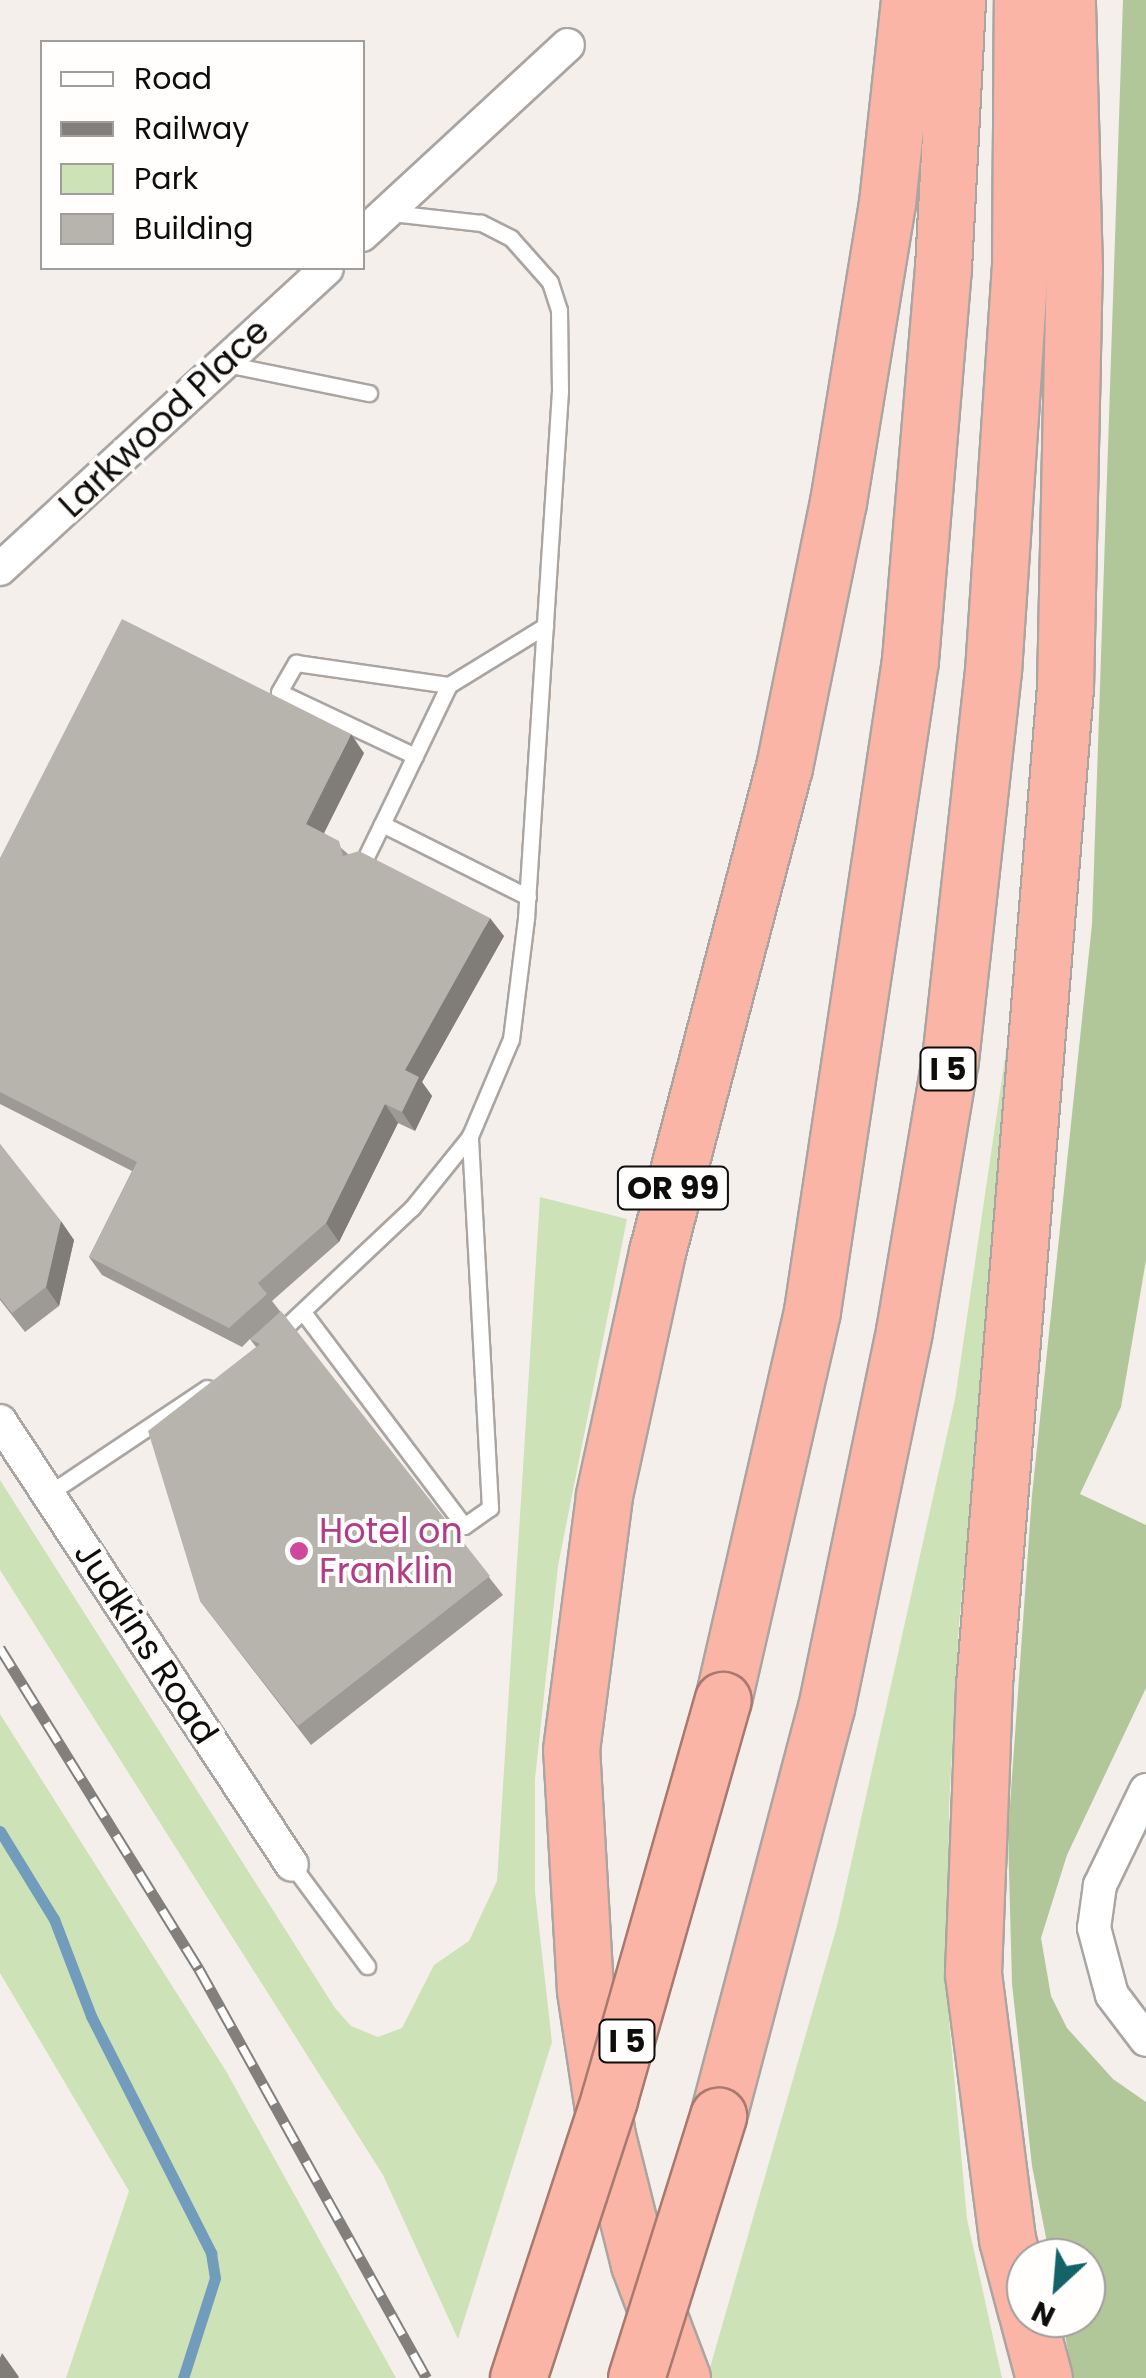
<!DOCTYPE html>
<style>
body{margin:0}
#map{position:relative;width:1146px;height:2378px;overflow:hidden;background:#f5efeb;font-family:Poppins,sans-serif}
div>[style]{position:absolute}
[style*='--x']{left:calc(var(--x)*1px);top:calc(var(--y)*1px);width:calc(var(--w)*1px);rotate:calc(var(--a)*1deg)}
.green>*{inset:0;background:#cee2b7}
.forest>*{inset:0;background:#b1c799}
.stream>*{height:11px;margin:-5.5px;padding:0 5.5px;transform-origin:5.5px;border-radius:5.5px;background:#719cbb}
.roads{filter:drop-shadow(2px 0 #aaa5a1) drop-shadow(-2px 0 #aaa5a1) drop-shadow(0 2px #aaa5a1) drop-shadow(0 -2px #aaa5a1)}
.lane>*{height:15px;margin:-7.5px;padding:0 7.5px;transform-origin:7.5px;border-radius:7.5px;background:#fff}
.street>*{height:32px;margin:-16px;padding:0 16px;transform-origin:16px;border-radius:16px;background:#fff}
.highway>*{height:55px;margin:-27.5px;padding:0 27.5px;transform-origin:27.5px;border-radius:27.5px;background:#fab5a6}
.rail>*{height:11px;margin-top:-5.5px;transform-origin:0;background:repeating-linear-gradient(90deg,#fffefd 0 22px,#837f7c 0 44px);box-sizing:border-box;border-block:2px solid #837f7c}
.bridges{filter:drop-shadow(2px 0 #a77a70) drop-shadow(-2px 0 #a77a70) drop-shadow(0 2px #a77a70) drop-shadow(0 -2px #a77a70)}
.highway-bridge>*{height:55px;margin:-27.5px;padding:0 27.5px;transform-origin:27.5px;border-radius:27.5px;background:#fab5a6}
.wall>*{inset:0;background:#9d9a95}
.shaded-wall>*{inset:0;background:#807d79}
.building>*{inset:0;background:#b7b3ad}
.dots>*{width:28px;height:28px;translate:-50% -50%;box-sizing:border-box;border:5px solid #fffefd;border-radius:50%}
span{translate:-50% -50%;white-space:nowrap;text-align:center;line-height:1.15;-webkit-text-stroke:8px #fffefd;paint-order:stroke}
.shield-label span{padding:2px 8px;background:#fffefd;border:2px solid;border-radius:8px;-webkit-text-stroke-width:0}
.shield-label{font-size:32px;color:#0e0d0b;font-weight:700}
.street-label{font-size:35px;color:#0e0d0b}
.hotel-label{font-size:35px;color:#b23c85}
.left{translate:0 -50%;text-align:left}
.legend{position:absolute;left:40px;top:40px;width:325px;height:230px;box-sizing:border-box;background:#fffefd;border:2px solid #9f9e9c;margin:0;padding:12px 18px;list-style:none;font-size:30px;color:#0e0d0b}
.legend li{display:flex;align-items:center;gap:20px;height:50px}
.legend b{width:50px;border:2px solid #9f9e9c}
.north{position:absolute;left:1006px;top:2238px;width:100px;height:100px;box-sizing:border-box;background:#fffefd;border:2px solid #9f9e9c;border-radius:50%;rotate:206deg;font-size:28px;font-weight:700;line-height:40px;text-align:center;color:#0e0d0b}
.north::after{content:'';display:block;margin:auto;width:35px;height:45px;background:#136369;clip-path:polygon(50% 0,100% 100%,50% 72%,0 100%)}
</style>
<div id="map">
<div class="green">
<i style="clip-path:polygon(1030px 757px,1036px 757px,978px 1435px,959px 1624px,949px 1807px,948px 2009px,967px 2219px,1002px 2378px,707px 2378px,837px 1926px,955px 1399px,1016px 983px)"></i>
<i style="clip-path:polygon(540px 1197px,627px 1219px,558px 1566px,535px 1779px,535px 1892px,552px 2042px,458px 2339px,383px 2175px,0 1570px,0 1480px,335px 2008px,351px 2026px,378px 2037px,402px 2028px,434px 1965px,469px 1941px,497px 1881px)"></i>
<i style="clip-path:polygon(0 1714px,226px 2071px,396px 2378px,66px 2378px,129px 2191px,0 1973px)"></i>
</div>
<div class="forest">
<i style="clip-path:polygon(1123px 0,1146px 0,1146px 1260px,1121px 1407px,1080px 1494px,1146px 1525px,1146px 1688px,1067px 1855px,1041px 1938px,1051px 1996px,1067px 2028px,1113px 2079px,1146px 2102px,1146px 2378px,1073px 2378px,1062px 2318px,1086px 2318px,1086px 2258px,1050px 2258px,1032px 2166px,1012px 1984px,1008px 1833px,1032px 1495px,1092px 924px)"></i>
</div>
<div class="stream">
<i style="--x:0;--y:1831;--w:103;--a:58.5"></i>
<i style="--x:54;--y:1919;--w:104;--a:69.1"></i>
<i style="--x:91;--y:2016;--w:266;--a:63.1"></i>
<i style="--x:211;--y:2253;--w:25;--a:81"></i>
<i style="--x:215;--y:2278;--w:105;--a:107.7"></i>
</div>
<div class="roads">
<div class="lane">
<i style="--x:226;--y:364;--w:146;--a:11.5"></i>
<i style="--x:415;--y:756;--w:150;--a:-154.8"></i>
<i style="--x:279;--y:692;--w:34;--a:-60"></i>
<i style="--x:296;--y:663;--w:155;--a:8.2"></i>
<i style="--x:362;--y:865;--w:46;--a:-64"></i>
<i style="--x:528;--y:897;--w:163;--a:-153.4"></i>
<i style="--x:382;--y:824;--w:154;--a:-64.3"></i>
<i style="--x:449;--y:685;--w:113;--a:-31.6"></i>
<i style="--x:303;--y:1312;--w:268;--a:53"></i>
<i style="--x:464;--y:1526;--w:32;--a:-35"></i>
<i style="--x:490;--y:1508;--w:373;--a:-93.1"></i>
<i style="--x:277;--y:1335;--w:185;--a:-43.3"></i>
<i style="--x:412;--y:1208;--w:92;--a:-51.1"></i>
<i style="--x:470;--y:1136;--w:105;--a:-67.1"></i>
<i style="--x:511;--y:1039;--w:122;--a:-82.9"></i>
<i style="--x:526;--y:918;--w:528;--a:-86.31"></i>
<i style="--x:560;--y:391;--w:81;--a:-90.7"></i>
<i style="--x:559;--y:310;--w:29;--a:-108"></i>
<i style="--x:550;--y:282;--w:59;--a:-131.6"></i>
<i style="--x:511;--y:238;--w:34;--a:-153"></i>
<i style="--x:481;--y:223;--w:90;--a:-173.6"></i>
<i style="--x:48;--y:1494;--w:191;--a:-33.7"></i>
<i style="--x:292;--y:1865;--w:126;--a:53.4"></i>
</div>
<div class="street">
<i style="--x:362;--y:235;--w:280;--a:-42.7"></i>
<i style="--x:0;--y:569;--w:444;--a:-42.6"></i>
<i style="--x:0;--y:1421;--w:531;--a:56.67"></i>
<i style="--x:1146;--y:1790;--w:106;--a:115.8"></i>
<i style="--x:1100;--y:1885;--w:43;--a:97.9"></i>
<i style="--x:1094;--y:1928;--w:69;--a:75"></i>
<i style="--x:1112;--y:1995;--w:56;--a:52.9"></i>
</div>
<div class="highway">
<i style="--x:723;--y:1700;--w:399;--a:-77.1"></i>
<i style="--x:812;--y:1311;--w:658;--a:-81.44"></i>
<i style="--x:910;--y:660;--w:393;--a:-85.2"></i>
<i style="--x:943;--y:268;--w:268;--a:-87"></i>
<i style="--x:718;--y:2116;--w:422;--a:-75.2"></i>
<i style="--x:826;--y:1708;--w:385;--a:-78.3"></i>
<i style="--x:904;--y:1331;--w:275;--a:-80.4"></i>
<i style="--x:950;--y:1060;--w:391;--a:-83.7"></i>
<i style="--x:993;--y:671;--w:404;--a:-86.2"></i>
<i style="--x:1020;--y:268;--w:268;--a:-89.6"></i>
<i style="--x:1026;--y:2311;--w:74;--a:-104.8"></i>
<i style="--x:1007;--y:2239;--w:268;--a:-97.3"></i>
<i style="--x:973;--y:1973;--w:288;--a:-87.8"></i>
<i style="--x:984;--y:1685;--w:1000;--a:-85.36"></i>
<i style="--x:1065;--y:688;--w:417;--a:-88.8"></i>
<i style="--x:1074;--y:271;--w:271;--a:-91.5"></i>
<i style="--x:1028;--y:2318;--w:62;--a:75.1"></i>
<i style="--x:682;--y:2378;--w:122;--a:-110.7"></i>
<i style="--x:639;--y:2264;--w:132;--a:-104"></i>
<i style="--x:607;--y:2136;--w:148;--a:-98.6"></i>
<i style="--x:585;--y:1990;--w:240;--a:-93.3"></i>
<i style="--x:571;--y:1750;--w:257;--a:-82.6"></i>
<i style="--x:604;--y:1495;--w:249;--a:-77.7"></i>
<i style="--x:657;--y:1252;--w:501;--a:-75.33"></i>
<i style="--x:784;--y:767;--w:270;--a:-78.5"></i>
<i style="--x:838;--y:502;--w:303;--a:-80.7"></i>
<i style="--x:887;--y:203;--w:204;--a:-83.8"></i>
</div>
</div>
<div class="rail">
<i style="--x:0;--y:1648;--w:378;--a:58.2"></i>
<i style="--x:199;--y:1969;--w:468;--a:60.9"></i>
</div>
<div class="bridges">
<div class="highway-bridge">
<i style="--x:518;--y:2378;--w:293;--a:-71.9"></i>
<i style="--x:609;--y:2099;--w:415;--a:-74.1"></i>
<i style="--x:636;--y:2378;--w:275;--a:-72.6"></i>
</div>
</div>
<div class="wall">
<i style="clip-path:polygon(364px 753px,324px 833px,348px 854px,504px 936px,422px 1082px,432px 1096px,415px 1131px,398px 1123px,339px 1242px,272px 1301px,503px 1595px,311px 1745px,200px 1601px,256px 1347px,250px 1339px,242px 1347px,102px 1275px,89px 1257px,132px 1171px,0 1104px,0 858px)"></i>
<i style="clip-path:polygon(0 1144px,74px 1240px,59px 1306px,25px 1332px,0 1300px)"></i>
</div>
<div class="shaded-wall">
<i style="clip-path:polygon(351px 734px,364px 753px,319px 843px,306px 824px)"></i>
<i style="clip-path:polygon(490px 918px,504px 936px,422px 1082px,432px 1096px,415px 1131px,402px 1112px,405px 1070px)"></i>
<i style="clip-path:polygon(385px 1104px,398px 1123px,339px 1242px,326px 1223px)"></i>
<i style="clip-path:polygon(61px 1221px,74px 1240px,59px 1306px,46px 1287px)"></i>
<i style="clip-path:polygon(2px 2353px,19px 2377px,18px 2378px,0 2378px,0 2358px)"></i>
</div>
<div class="building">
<i style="clip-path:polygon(122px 619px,351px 734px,306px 824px,339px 841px,343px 856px,359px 851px,490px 918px,405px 1070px,419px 1077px,402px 1112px,385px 1104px,326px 1223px,258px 1283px,267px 1294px,229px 1328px,89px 1257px,137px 1162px,0 1092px,0 858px)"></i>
<i style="clip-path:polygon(0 1144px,61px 1221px,46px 1287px,12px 1313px,0 1298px)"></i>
<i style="clip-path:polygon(281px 1311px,490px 1576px,298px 1726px,200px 1601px,148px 1431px,260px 1344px,250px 1339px)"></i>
</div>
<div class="dots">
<i style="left:299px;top:1551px;background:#d1479c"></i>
</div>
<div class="shield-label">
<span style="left:948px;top:1069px">I 5</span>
<span style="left:673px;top:1188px">OR 99</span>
<span style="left:627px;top:2041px">I 5</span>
</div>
<div class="street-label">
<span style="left:164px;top:418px;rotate:-43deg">Larkwood Place</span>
<span style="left:146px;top:1643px;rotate:57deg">Judkins Road</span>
</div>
<div class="hotel-label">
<span class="left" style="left:319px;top:1551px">Hotel on<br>Franklin</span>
</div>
<ul class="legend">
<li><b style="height:12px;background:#fff"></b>Road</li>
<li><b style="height:12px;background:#837f7c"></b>Railway</li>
<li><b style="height:28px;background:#cee2b7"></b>Park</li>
<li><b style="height:28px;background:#b7b3ad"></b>Building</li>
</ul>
<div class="north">N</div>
</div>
